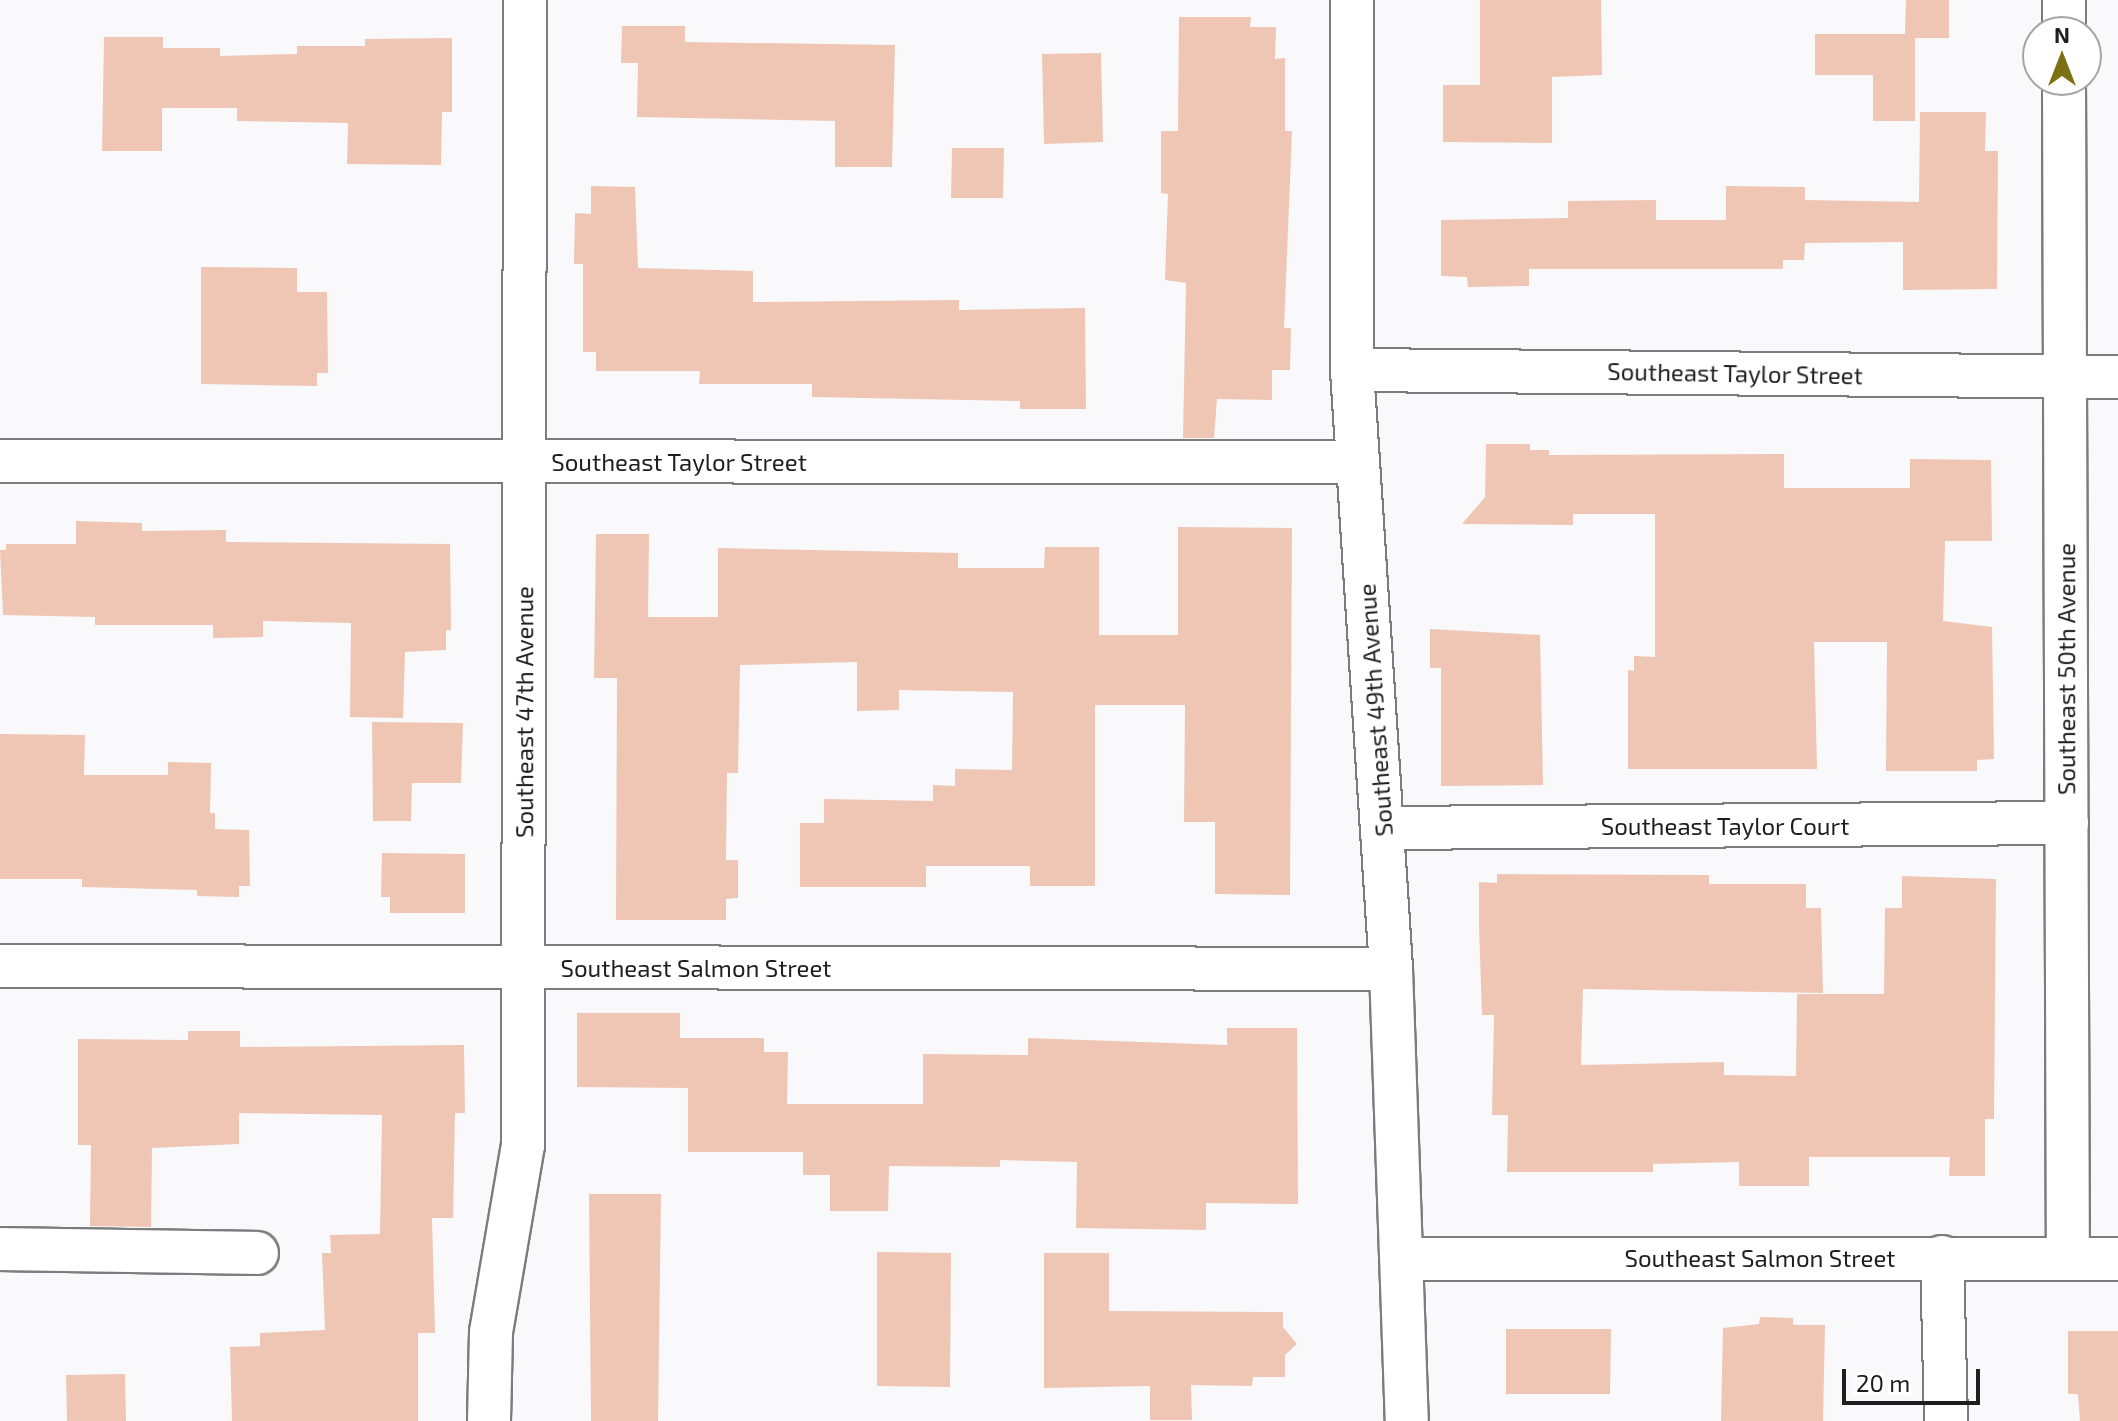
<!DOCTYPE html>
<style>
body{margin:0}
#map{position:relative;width:2118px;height:1421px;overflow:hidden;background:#f9f9fc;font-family:"Exo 2",sans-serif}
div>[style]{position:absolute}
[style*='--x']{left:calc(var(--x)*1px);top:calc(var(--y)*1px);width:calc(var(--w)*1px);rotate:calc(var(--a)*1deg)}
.building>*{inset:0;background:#efc6b3}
.roads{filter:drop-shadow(2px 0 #7c7c7f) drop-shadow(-2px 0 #7c7c7f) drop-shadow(0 2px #7c7c7f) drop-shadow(0 -2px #7c7c7f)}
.minor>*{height:42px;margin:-21px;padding:0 21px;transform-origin:21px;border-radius:21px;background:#fff}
span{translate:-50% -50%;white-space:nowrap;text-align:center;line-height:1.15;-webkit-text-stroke:6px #fff;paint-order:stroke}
.street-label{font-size:24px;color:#1e1e1f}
.north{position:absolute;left:2022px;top:16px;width:80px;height:80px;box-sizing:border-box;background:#fff;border:2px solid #a5a5a5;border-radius:50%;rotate:0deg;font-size:22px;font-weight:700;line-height:32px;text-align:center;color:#1e1e1f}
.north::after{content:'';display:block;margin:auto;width:28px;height:36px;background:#7b7112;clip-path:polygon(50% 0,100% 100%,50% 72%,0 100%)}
.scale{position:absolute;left:1842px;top:1369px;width:138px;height:36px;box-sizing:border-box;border:4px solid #1e1e1f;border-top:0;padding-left:10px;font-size:24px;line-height:28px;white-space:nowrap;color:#1e1e1f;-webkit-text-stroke:6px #fff;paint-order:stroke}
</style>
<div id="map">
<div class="building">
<i style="clip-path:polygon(1480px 0,1601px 0,1602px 75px,1552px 77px,1552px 143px,1443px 142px,1443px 85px,1480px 85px)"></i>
<i style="clip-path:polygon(1906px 0,1949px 0,1949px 38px,1915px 38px,1915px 121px,1873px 121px,1873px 75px,1815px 75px,1815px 34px,1905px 34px)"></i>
<i style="clip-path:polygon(1179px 17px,1251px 17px,1250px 27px,1276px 27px,1275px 59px,1285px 58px,1285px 131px,1292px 131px,1284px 328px,1291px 328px,1290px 370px,1272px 370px,1272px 400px,1217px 399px,1214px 438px,1183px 438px,1186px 283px,1165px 280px,1168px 194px,1161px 193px,1161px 131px,1178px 131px)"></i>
<i style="clip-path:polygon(622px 26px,685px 26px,685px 42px,895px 45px,892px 167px,835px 167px,835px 121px,637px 117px,638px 63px,621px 63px)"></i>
<i style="clip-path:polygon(104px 37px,163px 37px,163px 48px,220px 48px,220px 56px,297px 54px,297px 46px,365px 46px,365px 39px,452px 38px,452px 112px,442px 112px,441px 165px,347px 164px,348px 123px,237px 121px,237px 108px,162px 108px,162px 151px,102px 151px)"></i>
<i style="clip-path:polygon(1101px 53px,1103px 142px,1044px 144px,1042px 54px)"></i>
<i style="clip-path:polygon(1920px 112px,1986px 112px,1985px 151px,1998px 151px,1997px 289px,1903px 290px,1903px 242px,1805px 243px,1804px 260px,1783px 260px,1783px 269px,1529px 269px,1529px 286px,1468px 287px,1467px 277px,1441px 276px,1441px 220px,1568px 218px,1568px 201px,1656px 200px,1656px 220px,1726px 220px,1726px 186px,1805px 187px,1805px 200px,1919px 202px)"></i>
<i style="clip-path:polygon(952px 148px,1004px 148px,1003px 198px,951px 198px)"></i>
<i style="clip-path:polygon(591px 186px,635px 187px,638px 268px,753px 271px,753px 302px,959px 300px,959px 310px,1085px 308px,1086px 409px,1020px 409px,1020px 401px,812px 397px,812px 384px,699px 384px,700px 371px,596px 371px,596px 352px,583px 352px,583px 264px,574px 264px,575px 213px,591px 214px)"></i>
<i style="clip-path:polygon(201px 267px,297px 268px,297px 292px,327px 292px,328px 373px,317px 373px,317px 386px,201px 384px)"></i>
<i style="clip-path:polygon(1486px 444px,1530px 444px,1530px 450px,1549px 450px,1549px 455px,1784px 454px,1784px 488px,1910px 488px,1910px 459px,1991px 460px,1992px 541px,1945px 541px,1943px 621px,1992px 627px,1994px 759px,1977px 760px,1977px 771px,1886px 771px,1887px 642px,1814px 642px,1817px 769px,1628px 769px,1628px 670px,1634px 671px,1634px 656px,1655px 657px,1655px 514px,1573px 514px,1573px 525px,1462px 524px,1485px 497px)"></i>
<i style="clip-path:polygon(76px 521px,142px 523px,142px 531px,226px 530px,226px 542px,450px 544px,451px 630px,446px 630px,446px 650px,405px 652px,403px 718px,350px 717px,351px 623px,263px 621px,263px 637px,213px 638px,213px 625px,95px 625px,95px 617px,3px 615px,0 550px,6px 550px,6px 544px,76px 544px)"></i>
<i style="clip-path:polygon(1178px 527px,1292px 528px,1290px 895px,1215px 894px,1215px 822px,1184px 822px,1185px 705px,1095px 705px,1095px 886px,1030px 886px,1030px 866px,926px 866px,926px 887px,800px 887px,800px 823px,824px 823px,824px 799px,933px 801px,933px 785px,955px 786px,955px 769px,1012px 770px,1013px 692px,899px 690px,899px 710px,857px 711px,857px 662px,740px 665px,738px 773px,727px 773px,726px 860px,738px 860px,738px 898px,726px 899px,726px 920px,616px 920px,617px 678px,594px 678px,596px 534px,649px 534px,648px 617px,718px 617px,718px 548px,958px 553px,958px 568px,1044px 568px,1045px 547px,1099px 547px,1099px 635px,1178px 635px)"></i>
<i style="clip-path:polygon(1430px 629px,1540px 635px,1543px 785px,1441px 786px,1441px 668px,1430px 668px)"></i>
<i style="clip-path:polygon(372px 722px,463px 723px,461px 783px,412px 783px,411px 821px,373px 821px)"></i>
<i style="clip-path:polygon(0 734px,85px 735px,84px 775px,168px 775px,168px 762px,211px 763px,210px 813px,215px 813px,215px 829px,249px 830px,250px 886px,239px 886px,239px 897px,197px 896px,197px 890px,82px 887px,82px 879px,0 879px)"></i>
<i style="clip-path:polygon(382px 853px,465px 854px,465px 913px,390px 913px,390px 897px,381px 897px)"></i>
<i style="clip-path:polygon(1497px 874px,1709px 875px,1709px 884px,1806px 884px,1806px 908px,1821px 908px,1823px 993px,1583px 989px,1581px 1065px,1724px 1062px,1724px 1075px,1796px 1076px,1797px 994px,1884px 994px,1885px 908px,1902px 908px,1902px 876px,1996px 879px,1994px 1119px,1985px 1119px,1985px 1176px,1949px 1176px,1950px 1157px,1809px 1157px,1809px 1186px,1739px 1186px,1739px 1162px,1653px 1164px,1653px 1172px,1507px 1172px,1508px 1115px,1492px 1115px,1494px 1015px,1482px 1015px,1479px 926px,1479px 882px,1497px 883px)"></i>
<i style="clip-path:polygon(577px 1013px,680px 1013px,680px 1038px,764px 1038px,764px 1052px,788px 1052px,787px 1104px,923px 1104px,923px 1054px,1028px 1055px,1028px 1038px,1227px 1045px,1227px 1028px,1297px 1028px,1298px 1204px,1206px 1203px,1206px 1230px,1076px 1228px,1077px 1162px,1000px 1160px,1000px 1167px,889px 1166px,888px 1211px,830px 1211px,830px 1175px,803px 1175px,803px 1152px,688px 1152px,688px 1088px,577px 1087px)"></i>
<i style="clip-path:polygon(188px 1031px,240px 1031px,240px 1047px,464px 1045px,465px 1113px,455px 1113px,453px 1218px,432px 1218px,435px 1333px,418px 1333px,418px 1421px,232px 1421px,230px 1347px,260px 1346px,260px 1333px,325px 1330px,322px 1253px,331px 1253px,330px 1235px,380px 1234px,382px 1115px,239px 1113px,239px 1144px,152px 1148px,151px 1227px,90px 1226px,91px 1145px,78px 1145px,78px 1039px,188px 1040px)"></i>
<i style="clip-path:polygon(589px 1194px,661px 1194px,658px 1421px,591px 1421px)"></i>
<i style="clip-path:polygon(877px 1252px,951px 1253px,950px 1387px,877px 1386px)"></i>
<i style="clip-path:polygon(1044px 1253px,1109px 1253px,1109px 1311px,1283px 1312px,1283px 1327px,1297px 1344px,1285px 1355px,1285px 1377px,1253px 1377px,1252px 1386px,1191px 1385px,1192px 1420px,1150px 1420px,1150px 1386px,1044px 1388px)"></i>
<i style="clip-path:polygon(1760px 1317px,1793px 1318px,1793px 1325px,1825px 1325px,1823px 1421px,1721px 1421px,1723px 1328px,1759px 1324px)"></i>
<i style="clip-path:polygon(1506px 1329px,1611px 1329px,1610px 1394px,1506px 1394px)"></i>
<i style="clip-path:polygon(2068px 1331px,2118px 1331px,2118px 1421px,2080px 1421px,2078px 1394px,2068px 1394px)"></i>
<i style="clip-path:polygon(125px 1374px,126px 1421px,67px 1421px,66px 1375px)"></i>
</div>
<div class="roads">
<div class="minor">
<i style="--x:1352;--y:0;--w:370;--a:90"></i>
<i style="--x:1352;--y:370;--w:600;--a:86.27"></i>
<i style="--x:1391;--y:969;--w:452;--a:88"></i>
<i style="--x:2064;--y:0;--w:32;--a:90"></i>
<i style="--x:2064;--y:80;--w:1178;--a:89.81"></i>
<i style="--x:1352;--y:370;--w:766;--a:0.52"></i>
<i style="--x:0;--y:461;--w:1358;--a:0.04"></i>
<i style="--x:1384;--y:828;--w:683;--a:-0.42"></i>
<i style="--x:0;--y:966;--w:1391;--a:0.12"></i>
<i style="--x:0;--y:1249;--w:257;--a:0.9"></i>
<i style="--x:1942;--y:1257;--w:164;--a:88.6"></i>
<i style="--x:1402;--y:1259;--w:716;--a:0"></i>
<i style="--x:489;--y:1421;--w:89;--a:-88.7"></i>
<i style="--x:491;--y:1332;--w:190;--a:-80.3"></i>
<i style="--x:523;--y:1145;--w:1145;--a:-89.9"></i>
</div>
</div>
<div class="street-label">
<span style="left:1735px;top:373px;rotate:1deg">Southeast Taylor Street</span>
<span style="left:679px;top:462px">Southeast Taylor Street</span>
<span style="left:2066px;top:669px;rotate:-90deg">Southeast 50th Avenue</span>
<span style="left:1375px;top:710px;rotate:-94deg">Southeast 49th Avenue</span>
<span style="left:524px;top:712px;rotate:-90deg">Southeast 47th Avenue</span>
<span style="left:1725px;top:826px">Southeast Taylor Court</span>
<span style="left:696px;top:968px">Southeast Salmon Street</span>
<span style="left:1760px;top:1258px">Southeast Salmon Street</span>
</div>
<div class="north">N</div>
<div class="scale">20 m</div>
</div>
